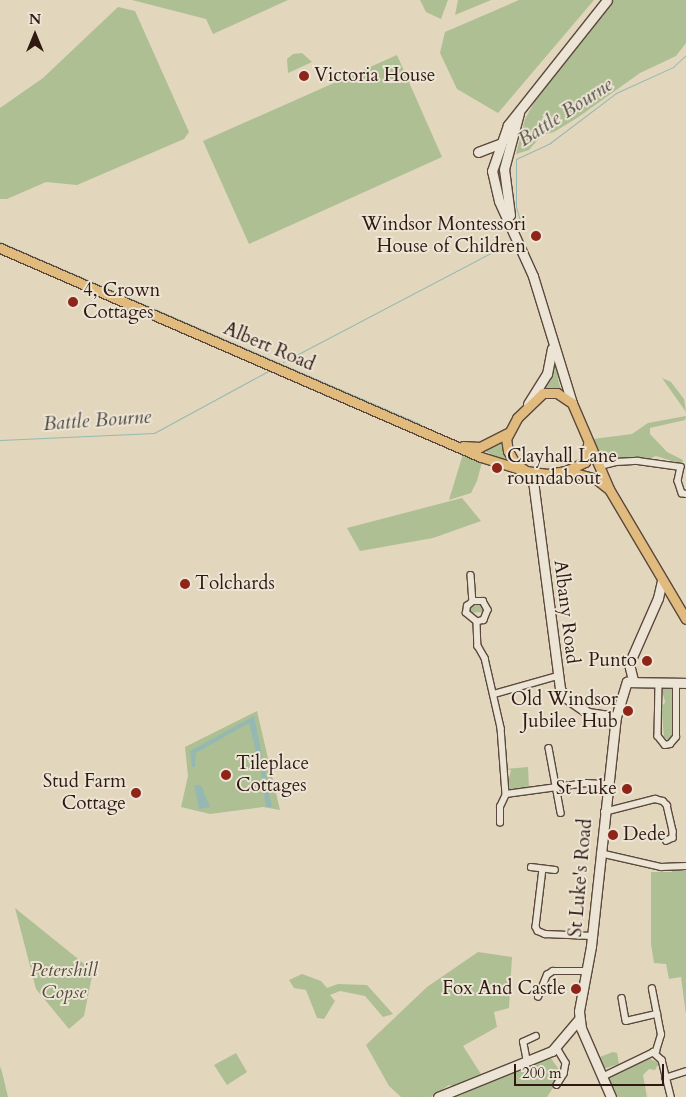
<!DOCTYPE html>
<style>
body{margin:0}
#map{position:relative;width:686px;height:1097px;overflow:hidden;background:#e2d6bd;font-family:Cardo,serif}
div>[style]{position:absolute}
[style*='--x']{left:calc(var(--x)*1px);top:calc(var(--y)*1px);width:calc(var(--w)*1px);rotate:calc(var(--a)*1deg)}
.green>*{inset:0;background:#aebf94}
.water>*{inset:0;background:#95b9b2}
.stream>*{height:1px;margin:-0.5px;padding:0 0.5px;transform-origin:0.5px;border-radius:0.5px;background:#95b9b2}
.roads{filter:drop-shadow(1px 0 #5c483c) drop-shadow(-1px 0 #5c483c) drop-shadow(0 1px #5c483c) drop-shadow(0 -1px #5c483c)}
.street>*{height:5.5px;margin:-2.75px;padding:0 2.75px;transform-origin:2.75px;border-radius:2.75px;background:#ece4d4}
.secondary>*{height:9px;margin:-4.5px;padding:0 4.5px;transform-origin:4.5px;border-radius:4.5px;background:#ece4d4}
.primary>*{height:9px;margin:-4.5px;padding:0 4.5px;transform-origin:4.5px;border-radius:4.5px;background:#e1bb7e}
.dots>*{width:14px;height:14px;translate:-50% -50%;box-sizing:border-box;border:2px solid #ece4d4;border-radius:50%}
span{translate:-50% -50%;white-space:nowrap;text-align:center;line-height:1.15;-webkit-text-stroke:4px #ece4d4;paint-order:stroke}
.poi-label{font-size:19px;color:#2f1911}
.left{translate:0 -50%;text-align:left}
.right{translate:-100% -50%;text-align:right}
.street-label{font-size:19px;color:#2f1911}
.park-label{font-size:19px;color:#554b38;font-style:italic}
.water-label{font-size:20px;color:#4e4941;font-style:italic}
.north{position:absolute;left:10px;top:10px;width:50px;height:50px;-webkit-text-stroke:4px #ece4d4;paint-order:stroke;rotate:0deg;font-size:14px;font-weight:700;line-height:20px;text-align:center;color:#2f1911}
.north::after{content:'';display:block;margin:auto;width:18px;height:22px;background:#2f1911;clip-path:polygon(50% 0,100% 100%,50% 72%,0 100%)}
.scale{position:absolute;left:514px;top:1064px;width:150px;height:22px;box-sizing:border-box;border:2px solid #2f1911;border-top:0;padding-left:6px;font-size:15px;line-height:18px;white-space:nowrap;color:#2f1911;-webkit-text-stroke:4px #ece4d4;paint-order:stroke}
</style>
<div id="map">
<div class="green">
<i style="clip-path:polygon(132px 0,288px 0,213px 34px,206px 19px)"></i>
<i style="clip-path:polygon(420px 0,448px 0,441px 19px,426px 12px)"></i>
<i style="clip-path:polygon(458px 0,491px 0,455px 15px)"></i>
<i style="clip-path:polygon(519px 0,594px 0,498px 113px,457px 89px,440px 53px,445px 32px)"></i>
<i style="clip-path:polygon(611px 0,686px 0,686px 43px,676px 56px,640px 73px,577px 118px,554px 132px,542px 135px,529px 150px,516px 154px,525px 119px,541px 90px)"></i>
<i style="clip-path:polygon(118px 7px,135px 11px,189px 132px,184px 139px,77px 185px,46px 182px,7px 199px,0 199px,0 108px,43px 78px)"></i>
<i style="clip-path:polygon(302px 53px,312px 62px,288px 73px,287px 59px,293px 54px)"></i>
<i style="clip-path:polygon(397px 55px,442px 157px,249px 244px,203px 141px)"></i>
<i style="clip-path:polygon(556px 364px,564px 392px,557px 376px,561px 390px,543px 388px)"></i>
<i style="clip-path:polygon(662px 378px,671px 382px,684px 399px,686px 412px)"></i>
<i style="clip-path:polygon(686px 416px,685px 420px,650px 428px,650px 434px,667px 452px,683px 460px,682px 464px,656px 456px,644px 461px,602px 461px,593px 439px,632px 434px,648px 423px)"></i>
<i style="clip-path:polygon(503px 439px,510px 461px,505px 462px,485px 451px,484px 448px)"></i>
<i style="clip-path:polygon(463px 454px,482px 462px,477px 481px,471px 493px,449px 500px)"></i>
<i style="clip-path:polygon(462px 498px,481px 521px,433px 538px,360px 551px,347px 528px)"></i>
<i style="clip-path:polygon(476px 603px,484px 605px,483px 612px,468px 613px,468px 605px)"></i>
<i style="clip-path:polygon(672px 686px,674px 736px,670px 742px,664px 737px,661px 703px,664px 705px,665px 701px,661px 688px)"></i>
<i style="clip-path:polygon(257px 711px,280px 810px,263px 807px,210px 814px,181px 807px,188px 776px,185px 747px)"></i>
<i style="clip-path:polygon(528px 767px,529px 789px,511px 791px,507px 788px,511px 770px,505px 769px)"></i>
<i style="clip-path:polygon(672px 868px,686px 871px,686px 1015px,681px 977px,669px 979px,666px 964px,654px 963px,651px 944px,651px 872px,672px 872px)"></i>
<i style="clip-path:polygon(15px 908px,93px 971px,84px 1016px,69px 1029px,36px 989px)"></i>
<i style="clip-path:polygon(478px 952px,512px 957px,509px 1008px,494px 1012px,497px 1027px,463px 1046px,481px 1074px,453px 1086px,449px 1085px,431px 1097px,401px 1097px,389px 1086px,366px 1045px,427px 987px)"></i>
<i style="clip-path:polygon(302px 974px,321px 981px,327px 988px,338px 984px,367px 985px,393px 1014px,383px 1017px,365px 996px,340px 991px,330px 995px,335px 1001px,324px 1019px,317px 1018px,306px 990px,294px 988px,289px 980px)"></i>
<i style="clip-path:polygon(613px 1052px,617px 1053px,619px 1064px,603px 1069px,597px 1058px)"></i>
<i style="clip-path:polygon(236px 1053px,247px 1072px,227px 1085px,214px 1065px)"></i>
<i style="clip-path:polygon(546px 1057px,550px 1057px,562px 1074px,547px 1097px,449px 1097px,461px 1095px)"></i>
<i style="clip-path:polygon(648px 1058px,659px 1063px,655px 1070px,649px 1069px,643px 1075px,647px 1097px,615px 1097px,608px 1079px,611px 1076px)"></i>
<i style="clip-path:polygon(0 1066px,2px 1072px,8px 1097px,0 1097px)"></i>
</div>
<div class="water">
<i style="clip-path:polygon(254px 716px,267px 781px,263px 782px,249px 723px,196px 753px,195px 767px,192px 767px,190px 751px)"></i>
<i style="clip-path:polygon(201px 785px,210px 807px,199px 809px,194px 785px)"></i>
<i style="clip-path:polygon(263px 788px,268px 788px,272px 807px,266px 807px)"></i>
</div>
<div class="stream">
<i style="--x:521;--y:224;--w:18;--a:-106"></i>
<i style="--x:516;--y:207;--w:48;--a:-90"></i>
<i style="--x:516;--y:159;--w:38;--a:-25"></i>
<i style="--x:550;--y:143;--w:83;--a:-37.1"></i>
<i style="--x:616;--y:93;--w:63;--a:-24.5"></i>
<i style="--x:673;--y:67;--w:18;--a:-43"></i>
<i style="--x:0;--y:242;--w:458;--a:23.4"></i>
<i style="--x:283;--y:362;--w:256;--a:-27.7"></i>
<i style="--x:0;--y:440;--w:154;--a:-2.6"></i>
<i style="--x:154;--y:433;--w:132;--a:-28.5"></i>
</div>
<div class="roads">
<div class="street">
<i style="--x:600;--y:466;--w:16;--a:-14"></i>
<i style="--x:616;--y:462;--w:22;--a:-3"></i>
<i style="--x:638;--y:461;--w:43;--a:7.9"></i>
<i style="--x:681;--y:467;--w:14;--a:102"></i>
<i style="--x:678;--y:481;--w:13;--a:72"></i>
<i style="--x:682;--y:493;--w:4;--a:14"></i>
<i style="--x:471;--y:575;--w:26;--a:86"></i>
<i style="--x:477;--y:622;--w:14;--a:-141"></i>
<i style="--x:466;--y:613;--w:7;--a:-82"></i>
<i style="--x:467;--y:606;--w:8;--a:-40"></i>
<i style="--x:473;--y:601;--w:10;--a:0"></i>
<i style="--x:483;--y:601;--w:10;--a:61"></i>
<i style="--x:488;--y:610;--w:11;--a:112"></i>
<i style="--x:484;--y:620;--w:7;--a:164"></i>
<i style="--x:477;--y:622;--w:24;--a:88"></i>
<i style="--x:478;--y:646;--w:14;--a:60"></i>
<i style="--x:485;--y:658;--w:72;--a:77.1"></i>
<i style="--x:501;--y:728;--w:66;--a:85.7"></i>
<i style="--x:506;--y:794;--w:81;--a:-7.8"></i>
<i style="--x:586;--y:783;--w:21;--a:3"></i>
<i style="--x:659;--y:683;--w:53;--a:91.1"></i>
<i style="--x:658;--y:736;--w:11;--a:52"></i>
<i style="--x:665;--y:745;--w:5;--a:-11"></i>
<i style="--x:670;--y:744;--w:9;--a:-49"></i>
<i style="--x:676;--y:737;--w:54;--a:-90"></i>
<i style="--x:494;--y:694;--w:66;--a:-15.9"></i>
<i style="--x:549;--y:748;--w:66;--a:79.5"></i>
<i style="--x:604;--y:812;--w:53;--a:-14.3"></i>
<i style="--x:655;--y:799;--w:8;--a:14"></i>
<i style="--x:663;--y:801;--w:6;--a:45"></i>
<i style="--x:667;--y:805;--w:27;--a:77"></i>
<i style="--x:673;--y:831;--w:7;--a:90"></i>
<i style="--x:673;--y:838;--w:7;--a:153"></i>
<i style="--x:500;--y:823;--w:16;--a:-90"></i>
<i style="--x:500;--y:807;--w:14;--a:-65"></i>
<i style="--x:600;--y:853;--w:63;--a:12.9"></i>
<i style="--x:661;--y:867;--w:25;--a:-2"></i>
<i style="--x:531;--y:867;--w:24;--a:7"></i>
<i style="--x:543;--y:869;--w:58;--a:96.9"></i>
<i style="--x:536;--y:927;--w:4;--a:63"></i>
<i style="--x:538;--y:931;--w:8;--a:23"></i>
<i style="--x:545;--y:934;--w:47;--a:2.4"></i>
<i style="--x:538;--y:997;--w:24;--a:-68"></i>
<i style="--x:547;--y:975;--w:7;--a:-34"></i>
<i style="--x:553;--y:971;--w:34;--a:0"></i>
<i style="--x:622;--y:998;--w:23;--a:80"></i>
<i style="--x:626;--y:1021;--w:32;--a:-13"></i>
<i style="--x:557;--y:1048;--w:17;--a:59"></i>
<i style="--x:566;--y:1063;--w:11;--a:100"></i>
<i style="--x:564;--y:1074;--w:13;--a:122"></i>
<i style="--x:653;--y:1052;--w:12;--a:42"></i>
<i style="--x:662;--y:1060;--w:38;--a:76"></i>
<i style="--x:527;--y:1062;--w:20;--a:-101"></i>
<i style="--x:523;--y:1042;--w:14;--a:-25"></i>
<i style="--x:602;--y:1077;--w:60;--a:-25.7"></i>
<i style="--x:656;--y:1051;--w:17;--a:-73"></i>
<i style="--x:661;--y:1035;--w:47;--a:-101.1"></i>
<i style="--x:665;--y:1078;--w:22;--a:-18"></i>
</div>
<div class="secondary">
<i style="--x:478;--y:152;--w:22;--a:-21"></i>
<i style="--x:510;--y:215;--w:46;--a:-97.4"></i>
<i style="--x:504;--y:169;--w:58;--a:-75"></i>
<i style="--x:572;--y:403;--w:133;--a:-107.1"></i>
<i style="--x:533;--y:276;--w:82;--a:-114.4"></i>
<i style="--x:499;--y:201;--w:31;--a:-103"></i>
<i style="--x:492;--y:171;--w:49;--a:-70.8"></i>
<i style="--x:508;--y:125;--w:159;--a:-51.6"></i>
<i style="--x:528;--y:404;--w:36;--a:-58"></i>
<i style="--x:547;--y:374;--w:26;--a:-79"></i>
<i style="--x:532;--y:473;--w:218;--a:82.6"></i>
<i style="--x:560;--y:689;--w:9;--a:58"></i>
<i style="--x:565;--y:697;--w:28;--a:35"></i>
<i style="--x:588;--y:713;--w:28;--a:8"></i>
<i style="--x:633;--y:680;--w:16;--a:-104"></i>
<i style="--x:629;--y:664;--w:72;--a:-66.3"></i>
<i style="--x:658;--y:598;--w:18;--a:-77"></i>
<i style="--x:438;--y:1097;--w:123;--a:-22"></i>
<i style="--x:552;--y:1051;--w:42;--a:-49.8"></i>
<i style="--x:611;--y:1097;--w:75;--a:-113.5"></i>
<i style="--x:581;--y:1028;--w:17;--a:-97"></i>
<i style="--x:579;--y:1011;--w:66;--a:-79.5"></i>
<i style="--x:591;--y:946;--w:230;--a:-83.8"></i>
<i style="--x:616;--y:717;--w:37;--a:-73"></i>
<i style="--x:627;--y:682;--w:59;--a:1"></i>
</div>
<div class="primary">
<i style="--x:0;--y:248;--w:524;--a:23.49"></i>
<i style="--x:481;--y:457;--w:47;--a:17.3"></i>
<i style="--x:588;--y:444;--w:18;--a:99"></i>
<i style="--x:585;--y:462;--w:21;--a:155"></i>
<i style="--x:566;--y:471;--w:19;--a:171"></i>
<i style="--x:547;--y:474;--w:21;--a:-172"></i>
<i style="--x:526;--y:471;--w:14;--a:-144"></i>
<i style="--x:515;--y:463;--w:14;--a:-120"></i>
<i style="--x:508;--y:451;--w:12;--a:-99"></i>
<i style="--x:506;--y:439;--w:24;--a:-62"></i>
<i style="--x:517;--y:418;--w:36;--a:-44"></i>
<i style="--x:543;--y:393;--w:14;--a:0"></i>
<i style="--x:557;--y:393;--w:18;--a:34"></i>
<i style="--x:572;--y:403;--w:94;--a:66.7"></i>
<i style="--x:609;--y:489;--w:151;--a:59.4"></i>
<i style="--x:463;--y:446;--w:17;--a:3"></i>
<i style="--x:480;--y:447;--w:31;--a:-27"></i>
<i style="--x:567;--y:471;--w:30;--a:15"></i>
<i style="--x:596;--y:479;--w:16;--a:38"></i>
</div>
</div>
<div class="dots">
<i style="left:304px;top:76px;background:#8f2418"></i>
<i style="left:536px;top:236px;background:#8f2418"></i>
<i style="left:73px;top:302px;background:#8f2418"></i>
<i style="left:497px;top:468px;background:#8f2418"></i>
<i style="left:185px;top:584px;background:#8f2418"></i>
<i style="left:647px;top:661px;background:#8f2418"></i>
<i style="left:628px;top:711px;background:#8f2418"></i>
<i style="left:226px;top:775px;background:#8f2418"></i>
<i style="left:627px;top:789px;background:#8f2418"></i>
<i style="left:136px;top:793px;background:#8f2418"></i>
<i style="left:613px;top:835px;background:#8f2418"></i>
<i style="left:576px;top:989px;background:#8f2418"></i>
</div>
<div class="poi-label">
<span class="left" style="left:314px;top:76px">Victoria House</span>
<span class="right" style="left:526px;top:236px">Windsor Montessori<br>House of Children</span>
<span class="left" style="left:83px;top:302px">4, Crown<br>Cottages</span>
<span class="left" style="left:507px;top:468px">Clayhall Lane<br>roundabout</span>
<span class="left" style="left:195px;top:584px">Tolchards</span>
<span class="right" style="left:637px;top:661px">Punto</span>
<span class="right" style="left:618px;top:711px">Old Windsor<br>Jubilee Hub</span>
<span class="left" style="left:236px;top:775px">Tileplace<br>Cottages</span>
<span class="right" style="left:126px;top:793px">Stud Farm<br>Cottage</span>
<span class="right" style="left:617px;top:789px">St Luke</span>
<span class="left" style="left:623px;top:835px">Dede</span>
<span class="right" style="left:566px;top:989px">Fox And Castle</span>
</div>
<div class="street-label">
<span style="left:269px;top:347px;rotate:23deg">Albert Road</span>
<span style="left:566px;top:612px;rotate:83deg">Albany Road</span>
<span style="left:581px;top:878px;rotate:-85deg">St Luke's Road</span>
</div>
<div class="park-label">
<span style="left:64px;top:982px">Petershill<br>Copse</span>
</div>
<div class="water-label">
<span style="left:565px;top:112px;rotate:-33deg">Battle Bourne</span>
<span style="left:97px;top:420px;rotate:-4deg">Battle Bourne</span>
</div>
<div class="north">N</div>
<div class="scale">200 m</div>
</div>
